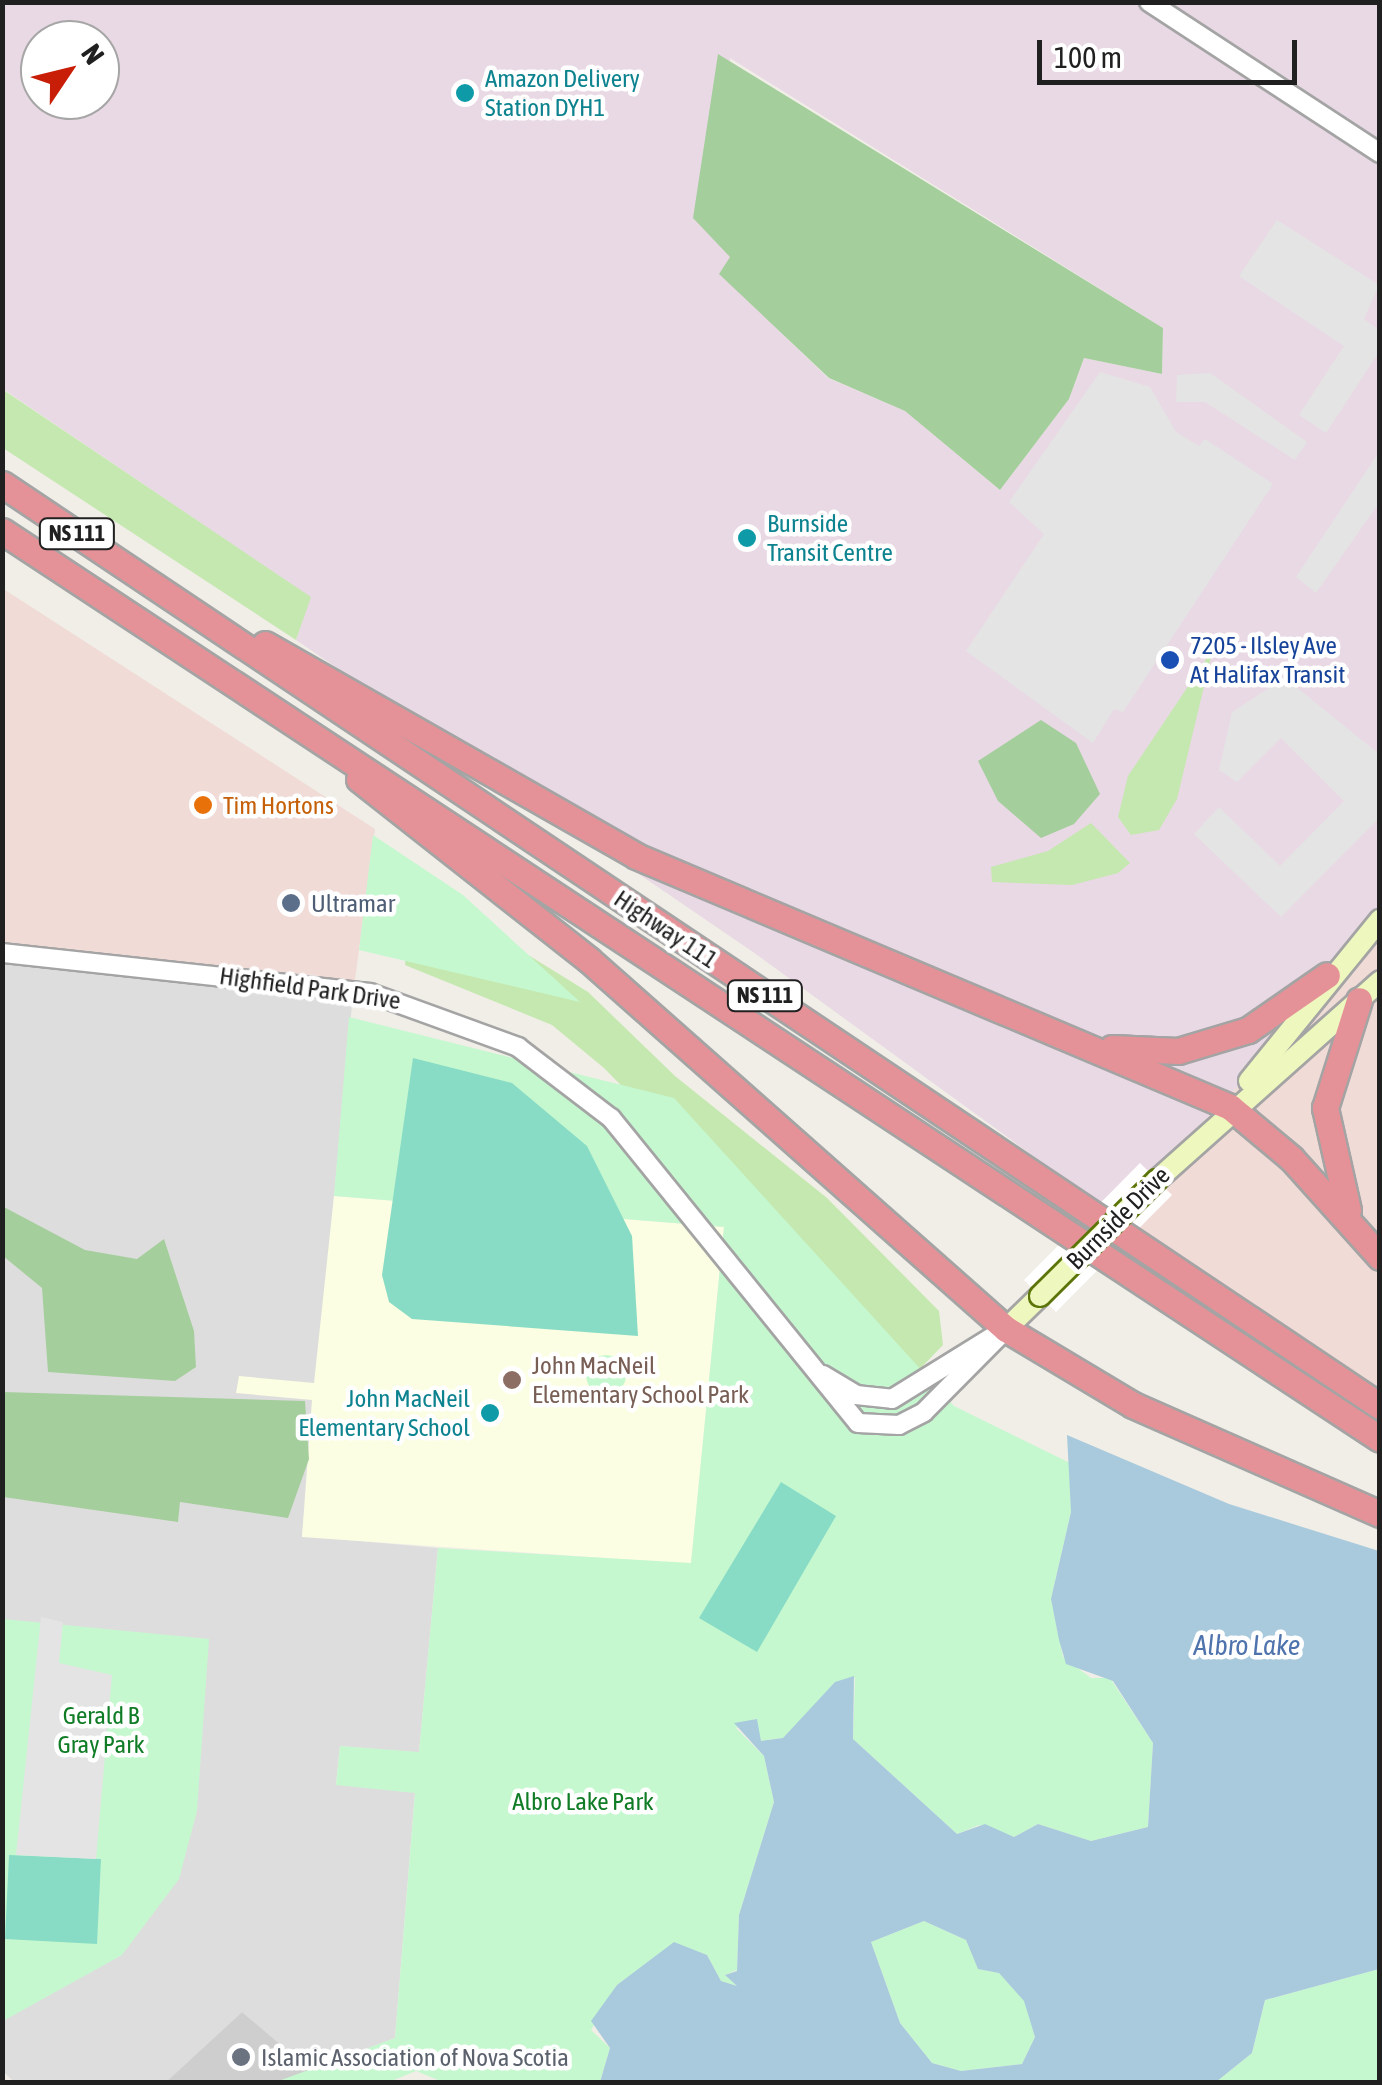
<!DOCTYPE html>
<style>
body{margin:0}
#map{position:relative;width:1382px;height:2085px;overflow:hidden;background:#f0eee7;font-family:"Asap Condensed",sans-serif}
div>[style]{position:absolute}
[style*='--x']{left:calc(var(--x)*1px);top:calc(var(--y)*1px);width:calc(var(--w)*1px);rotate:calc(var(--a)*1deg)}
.residential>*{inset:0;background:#dedddd}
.commercial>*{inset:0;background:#f0dbd7}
.industrial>*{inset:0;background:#e9d9e4}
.education>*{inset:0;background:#fbfee2}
.religious>*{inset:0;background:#cecece}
.grass>*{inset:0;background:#c4e8af}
.forest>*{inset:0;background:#a5ce9d}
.park>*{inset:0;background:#c6f8d0}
.round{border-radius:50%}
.pitch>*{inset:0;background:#88dcc5}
.parking>*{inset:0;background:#e4e4e4}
.water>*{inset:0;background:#a9cadc}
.pier>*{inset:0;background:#fff}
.roads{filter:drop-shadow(2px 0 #a4a4a4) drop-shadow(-2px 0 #a4a4a4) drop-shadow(0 2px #a4a4a4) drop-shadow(0 -2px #a4a4a4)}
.tertiary>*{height:18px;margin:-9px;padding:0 9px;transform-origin:9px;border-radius:9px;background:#fff}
.secondary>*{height:20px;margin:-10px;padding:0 10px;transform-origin:10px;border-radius:10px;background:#eef7bd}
.motorway>*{height:25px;margin:-12.5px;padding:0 12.5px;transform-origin:12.5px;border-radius:12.5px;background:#e49297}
.bridges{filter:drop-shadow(2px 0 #5c7509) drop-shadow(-2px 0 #5c7509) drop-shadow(0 2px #5c7509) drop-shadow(0 -2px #5c7509)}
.secondary-bridge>*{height:20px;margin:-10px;padding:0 10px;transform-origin:10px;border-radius:10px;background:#eef7bd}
.dots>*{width:28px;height:28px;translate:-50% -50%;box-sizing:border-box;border:5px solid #fff;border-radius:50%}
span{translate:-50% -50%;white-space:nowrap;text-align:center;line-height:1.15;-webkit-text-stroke:9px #fff;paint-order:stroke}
.shield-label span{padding:2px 8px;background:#fff;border:2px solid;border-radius:8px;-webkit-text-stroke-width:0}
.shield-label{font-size:22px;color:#202020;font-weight:700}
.culture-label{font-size:25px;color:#0d838f}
.left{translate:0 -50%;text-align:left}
.right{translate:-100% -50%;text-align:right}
.transit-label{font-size:25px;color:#164399}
.food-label{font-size:25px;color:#c56008}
.service-label{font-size:25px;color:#4e5e75}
.street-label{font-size:25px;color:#202020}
.education-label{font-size:25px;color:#785e54}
.park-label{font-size:25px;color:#107c26}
.worship-label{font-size:25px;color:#5b616d}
.water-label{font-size:28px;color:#4f73ad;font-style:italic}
.frame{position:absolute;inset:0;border:5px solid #202020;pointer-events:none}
.north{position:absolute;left:20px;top:20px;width:100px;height:100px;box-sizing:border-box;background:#fff;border:2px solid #a6a6a6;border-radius:50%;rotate:55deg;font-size:28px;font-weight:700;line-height:40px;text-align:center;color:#202020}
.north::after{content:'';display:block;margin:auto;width:35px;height:45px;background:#c81e07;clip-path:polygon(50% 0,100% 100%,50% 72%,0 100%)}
.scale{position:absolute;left:1037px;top:40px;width:260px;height:45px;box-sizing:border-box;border:5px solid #202020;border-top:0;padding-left:12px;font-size:30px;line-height:35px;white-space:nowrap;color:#202020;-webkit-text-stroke:8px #fff;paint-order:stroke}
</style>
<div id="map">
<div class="residential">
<i style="clip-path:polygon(2px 957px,353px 995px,302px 1536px,438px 1548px,419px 1753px,340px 1746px,336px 1784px,415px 1792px,395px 2038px,312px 2071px,242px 2012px,166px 2082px,14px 2082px,3px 2071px)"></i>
</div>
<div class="commercial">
<i style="clip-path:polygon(2px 588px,375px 829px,353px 995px,3px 957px)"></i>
<i style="clip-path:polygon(1379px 942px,1379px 1417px,1113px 1214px)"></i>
</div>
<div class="industrial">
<i style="clip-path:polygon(evenodd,2px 3px,1379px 3px,1379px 942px,1113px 1214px,753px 952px,296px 640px,310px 597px,3px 389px,2px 3px,40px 40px,100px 40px,100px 100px,40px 100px,40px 40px,2px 3px,730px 58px,1163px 328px,1162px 374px,1084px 358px,1069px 399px,1000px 490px,905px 411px,828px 378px,720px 274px,731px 257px,730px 58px)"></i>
</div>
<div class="education">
<i style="clip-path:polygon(334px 1196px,724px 1227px,691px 1564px,302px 1537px,312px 1400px,236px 1393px,239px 1376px,314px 1383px)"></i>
</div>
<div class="religious">
<i style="clip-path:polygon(242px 2012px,312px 2071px,276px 2082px,166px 2082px)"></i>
</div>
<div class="grass">
<i style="clip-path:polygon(2px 389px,311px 597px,296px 640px,3px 448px)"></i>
<i style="clip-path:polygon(1213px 649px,1177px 799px,1159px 830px,1131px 835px,1118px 817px,1128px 776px)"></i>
<i style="clip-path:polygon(1091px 823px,1130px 863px,1118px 873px,1072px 885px,992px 882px,991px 867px,1048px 851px)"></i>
<i style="clip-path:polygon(412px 883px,588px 992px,675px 1076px,827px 1198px,939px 1311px,943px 1345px,910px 1379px,604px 1068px,552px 1025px,405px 965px)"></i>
</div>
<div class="forest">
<i style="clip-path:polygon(718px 54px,1163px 328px,1162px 374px,1084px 358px,1069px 399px,1000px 490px,905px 411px,829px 378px,719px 274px,730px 257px,693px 218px)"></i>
<i style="clip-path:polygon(1041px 720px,1076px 743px,1100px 794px,1074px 824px,1041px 838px,998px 801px,978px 761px)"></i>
<i style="clip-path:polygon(2px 1206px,85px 1250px,137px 1259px,164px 1239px,194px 1331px,196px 1367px,175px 1381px,48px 1372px,42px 1288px,3px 1256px)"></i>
<i style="clip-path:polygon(3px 1392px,305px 1401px,309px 1459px,288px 1518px,180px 1502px,178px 1522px,3px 1497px)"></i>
</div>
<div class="park">
<i style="clip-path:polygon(373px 835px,463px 895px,580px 1002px,359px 950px)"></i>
<i style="clip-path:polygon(349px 1017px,674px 1098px,954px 1406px,1070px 1463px,1071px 1512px,1051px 1599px,1063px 1657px,1091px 1678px,1110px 1678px,1153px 1743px,1148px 1827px,1091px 1841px,1038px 1824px,1014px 1837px,979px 1825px,957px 1834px,853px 1739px,855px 1677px,783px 1738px,761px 1741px,755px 1719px,736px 1728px,764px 1756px,774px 1802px,739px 1915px,737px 1970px,725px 1975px,737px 1986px,721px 1981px,707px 1955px,681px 1946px,622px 1981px,591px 2030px,610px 2048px,600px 2082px,443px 2082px,416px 2071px,389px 2082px,276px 2082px,395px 2038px,415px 1793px,336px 1785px,340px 1746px,419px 1752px,438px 1548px,691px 1563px,724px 1227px,334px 1196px)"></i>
<i class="round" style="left:586px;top:1355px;width:40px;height:40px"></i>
<i style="clip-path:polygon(3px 1619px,209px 1639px,197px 1811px,179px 1879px,122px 1955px,3px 2021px)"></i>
<i style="clip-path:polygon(924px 1921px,966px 1940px,979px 1969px,999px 1973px,1025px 2001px,1035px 2037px,1022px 2064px,961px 2071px,932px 2063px,900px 2023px,871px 1942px)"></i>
<i style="clip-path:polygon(1379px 1969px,1379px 2082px,1216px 2082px,1252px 2053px,1265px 2000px)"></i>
</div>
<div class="pitch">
<i style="clip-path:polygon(413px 1058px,512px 1083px,587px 1146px,632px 1236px,638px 1336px,412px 1319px,389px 1302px,382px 1275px)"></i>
<i style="clip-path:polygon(781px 1482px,836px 1516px,757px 1652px,699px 1618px)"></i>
<i style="clip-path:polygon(9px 1855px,101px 1859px,97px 1944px,5px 1939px)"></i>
</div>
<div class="parking">
<i style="clip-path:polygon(1277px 220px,1379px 285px,1364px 319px,1379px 330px,1379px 352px,1326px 433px,1299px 415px,1344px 346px,1239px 276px)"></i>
<i style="clip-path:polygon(1100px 372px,1150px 387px,1176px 432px,1199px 446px,1205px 439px,1273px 484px,1123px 712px,1114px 709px,1093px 743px,966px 651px,1044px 534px,1009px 502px)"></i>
<i style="clip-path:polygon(1210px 373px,1307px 442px,1295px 460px,1205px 402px,1176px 402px,1177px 375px)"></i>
<i style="clip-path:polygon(1379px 452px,1379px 503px,1316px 593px,1296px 577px)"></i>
<i style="clip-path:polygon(1285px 678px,1379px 754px,1380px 817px,1281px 917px,1194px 834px,1219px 807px,1280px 866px,1344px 801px,1281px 738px,1237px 782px,1219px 770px,1232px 712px)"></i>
<i style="clip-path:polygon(41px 1617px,63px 1622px,59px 1663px,112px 1675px,96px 1859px,16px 1855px)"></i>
</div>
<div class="water">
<i style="clip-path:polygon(evenodd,1067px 1435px,1229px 1504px,1379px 1551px,1379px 1969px,1265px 2000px,1252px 2053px,1216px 2082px,600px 2082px,610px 2048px,591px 2021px,617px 1985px,674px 1942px,707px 1955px,721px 1981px,737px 1986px,725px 1975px,737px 1971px,739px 1915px,774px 1802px,764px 1756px,734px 1723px,757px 1719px,761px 1741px,783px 1738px,835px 1682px,854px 1676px,853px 1739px,957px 1834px,985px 1824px,1014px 1837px,1038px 1824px,1091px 1841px,1148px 1827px,1153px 1743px,1113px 1681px,1066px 1664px,1059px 1640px,1051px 1599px,1071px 1512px,1067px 1435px,924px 1921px,966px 1940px,978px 1969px,999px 1973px,1024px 2001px,1035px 2037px,1022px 2064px,961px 2071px,932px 2063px,900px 2023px,871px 1942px,924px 1921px)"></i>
</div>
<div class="pier">
<i style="clip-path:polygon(1140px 1163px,1172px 1195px,1056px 1312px,1024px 1280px)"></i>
</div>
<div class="roads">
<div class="tertiary">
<i style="--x:1149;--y:2;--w:276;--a:33.2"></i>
<i style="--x:2;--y:953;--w:370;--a:6.2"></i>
<i style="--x:370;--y:993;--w:158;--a:20"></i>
<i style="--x:518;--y:1047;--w:117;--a:37.4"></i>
<i style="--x:611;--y:1118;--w:392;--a:51"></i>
<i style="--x:858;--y:1423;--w:41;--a:2.8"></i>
<i style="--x:899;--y:1425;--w:28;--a:-27"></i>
<i style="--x:924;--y:1412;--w:117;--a:-45.3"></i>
<i style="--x:823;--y:1375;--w:39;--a:31"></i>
<i style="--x:856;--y:1395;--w:36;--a:6"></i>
<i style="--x:892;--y:1399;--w:133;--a:-31.8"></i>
</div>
<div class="secondary">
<i style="--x:1249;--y:1081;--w:208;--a:-50.9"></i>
<i style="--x:1157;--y:1180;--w:299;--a:-41.7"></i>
<i style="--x:1006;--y:1329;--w:47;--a:-44.1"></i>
</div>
<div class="motorway">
<i style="--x:2;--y:484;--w:1658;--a:33.79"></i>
<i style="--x:2;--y:531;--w:1650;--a:33.38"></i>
<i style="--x:265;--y:644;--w:427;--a:29.7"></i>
<i style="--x:636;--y:856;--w:645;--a:22.91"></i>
<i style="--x:1230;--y:1107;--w:80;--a:39.9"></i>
<i style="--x:1291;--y:1158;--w:133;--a:48"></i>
<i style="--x:359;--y:779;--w:293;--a:38.2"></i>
<i style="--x:589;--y:960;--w:557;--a:41.51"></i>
<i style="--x:1006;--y:1329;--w:148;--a:30.9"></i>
<i style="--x:1133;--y:1405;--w:270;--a:23.8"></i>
<i style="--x:1112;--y:1048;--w:66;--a:2.6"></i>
<i style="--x:1178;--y:1051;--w:73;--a:-16.7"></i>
<i style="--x:1248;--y:1030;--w:96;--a:-34.8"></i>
<i style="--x:1348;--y:1210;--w:105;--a:-102.7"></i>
<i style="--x:1325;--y:1108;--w:113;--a:-72.5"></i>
</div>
</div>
<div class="bridges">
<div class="secondary-bridge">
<i style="--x:1040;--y:1296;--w:165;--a:-44.8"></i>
</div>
</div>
<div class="dots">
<i style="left:465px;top:93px;background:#0f9aa8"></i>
<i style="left:747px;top:538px;background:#0f9aa8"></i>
<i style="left:1170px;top:660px;background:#1a4fb4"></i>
<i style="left:203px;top:805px;background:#e8710a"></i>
<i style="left:291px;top:903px;background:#5c6f8a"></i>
<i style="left:512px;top:1380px;background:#8d6e63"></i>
<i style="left:490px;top:1413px;background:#0f9aa8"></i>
<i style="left:241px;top:2057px;background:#6b7280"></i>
</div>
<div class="shield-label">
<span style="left:77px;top:534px">NS 111</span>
<span style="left:765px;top:996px">NS 111</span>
</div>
<div class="culture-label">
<span class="left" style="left:485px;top:93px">Amazon Delivery<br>Station DYH1</span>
<span class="left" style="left:767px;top:538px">Burnside<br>Transit Centre</span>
<span class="right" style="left:470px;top:1413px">John MacNeil<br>Elementary School</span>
</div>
<div class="transit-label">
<span class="left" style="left:1190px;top:660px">7205 - Ilsley Ave<br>At Halifax Transit</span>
</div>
<div class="food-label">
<span class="left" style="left:223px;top:805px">Tim Hortons</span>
</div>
<div class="service-label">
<span class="left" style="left:311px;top:903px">Ultramar</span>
</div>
<div class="street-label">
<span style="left:666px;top:929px;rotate:34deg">Highway 111</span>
<span style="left:310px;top:988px;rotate:8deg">Highfield Park Drive</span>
<span style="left:1118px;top:1218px;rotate:-45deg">Burnside Drive</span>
</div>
<div class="education-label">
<span class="left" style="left:532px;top:1380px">John MacNeil<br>Elementary School Park</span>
</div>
<div class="park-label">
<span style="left:101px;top:1730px">Gerald B<br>Gray Park</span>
<span style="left:583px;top:1801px">Albro Lake Park</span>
</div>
<div class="worship-label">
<span class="left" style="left:261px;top:2057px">Islamic Association of Nova Scotia</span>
</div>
<div class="water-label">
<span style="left:1247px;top:1645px">Albro Lake</span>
</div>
<div class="frame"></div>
<div class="north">N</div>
<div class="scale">100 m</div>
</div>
